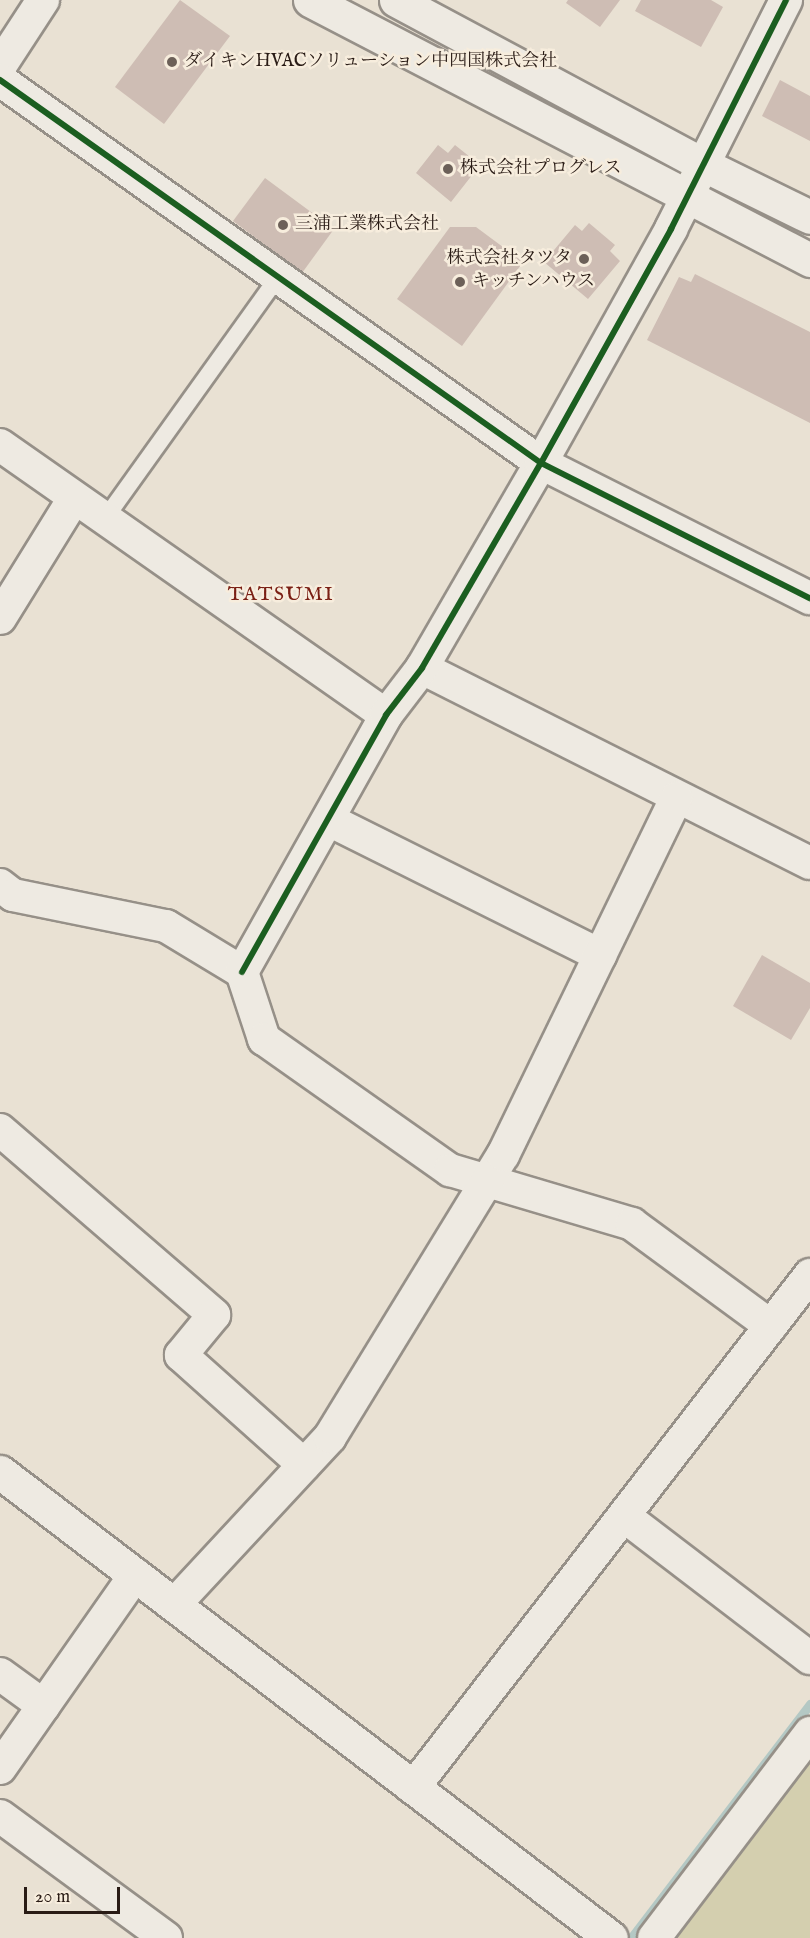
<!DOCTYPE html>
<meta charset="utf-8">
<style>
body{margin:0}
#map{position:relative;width:810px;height:1938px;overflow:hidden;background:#e9e1d3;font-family:"IM FELL English","Noto Serif JP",serif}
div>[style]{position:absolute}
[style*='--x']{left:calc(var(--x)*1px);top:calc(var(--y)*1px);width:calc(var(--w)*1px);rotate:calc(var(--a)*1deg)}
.green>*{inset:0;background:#d4cfaf}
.stream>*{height:9px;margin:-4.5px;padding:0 4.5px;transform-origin:4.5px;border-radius:4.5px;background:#b4c8c4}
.building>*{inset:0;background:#cebdb4}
.roads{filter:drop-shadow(2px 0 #969088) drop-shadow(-2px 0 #969088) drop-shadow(0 2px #969088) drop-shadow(0 -2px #969088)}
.service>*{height:16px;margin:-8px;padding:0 8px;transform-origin:8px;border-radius:8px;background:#eeeae2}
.minor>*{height:32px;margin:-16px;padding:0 16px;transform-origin:16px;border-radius:16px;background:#eeeae2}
.tertiary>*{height:33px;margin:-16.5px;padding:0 16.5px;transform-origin:16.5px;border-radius:16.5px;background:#eeeae2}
.cycleway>*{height:6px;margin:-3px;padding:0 3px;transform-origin:3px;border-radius:3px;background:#1b5e20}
.dots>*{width:16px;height:16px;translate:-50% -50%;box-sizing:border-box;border:3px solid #f7eddd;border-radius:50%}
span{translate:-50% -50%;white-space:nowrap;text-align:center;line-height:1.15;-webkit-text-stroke:5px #f7eddd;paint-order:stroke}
.poi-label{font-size:18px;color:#291b15}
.left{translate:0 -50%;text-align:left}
.right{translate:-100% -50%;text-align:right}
.neighbourhood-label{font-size:20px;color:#7a1f14;letter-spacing:1.5px}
.scale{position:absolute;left:24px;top:1887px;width:96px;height:27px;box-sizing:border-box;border:3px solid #291b15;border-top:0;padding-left:8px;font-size:18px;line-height:21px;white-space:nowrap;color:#291b15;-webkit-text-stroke:4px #f7eddd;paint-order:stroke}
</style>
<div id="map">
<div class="green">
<i style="clip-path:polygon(810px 1749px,810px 1938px,665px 1938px)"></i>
</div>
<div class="stream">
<i style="--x:631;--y:1938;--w:295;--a:-52.6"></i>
</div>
<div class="building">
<i style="clip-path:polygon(180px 0,230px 36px,164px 124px,115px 87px)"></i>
<i style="clip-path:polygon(568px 0,620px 0,600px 27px,566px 3px)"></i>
<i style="clip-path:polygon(641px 0,711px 0,723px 7px,701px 47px,635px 11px)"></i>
<i style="clip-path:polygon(780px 80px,810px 96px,810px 141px,762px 116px)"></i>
<i style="clip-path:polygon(438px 145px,448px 153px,455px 145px,480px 165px,451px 202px,416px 173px)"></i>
<i style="clip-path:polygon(265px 178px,334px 229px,302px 273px,233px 221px)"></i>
<i style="clip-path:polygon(589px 223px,615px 245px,610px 251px,620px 261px,588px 299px,544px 262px,575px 225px,582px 231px)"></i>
<i style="clip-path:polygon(450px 227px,476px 227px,523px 262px,462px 346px,397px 299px)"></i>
<i style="clip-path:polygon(695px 274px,810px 332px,810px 423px,647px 340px,679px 277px,691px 282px)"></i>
<i style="clip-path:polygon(762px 955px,810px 983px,810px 1008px,791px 1040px,733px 1006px)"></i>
</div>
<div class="roads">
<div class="service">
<i style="--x:104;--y:520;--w:299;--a:-54.4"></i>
</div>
<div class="minor">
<i style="--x:0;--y:66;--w:79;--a:-56.9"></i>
<i style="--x:0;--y:80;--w:663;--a:35.3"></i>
<i style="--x:541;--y:463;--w:301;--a:26.7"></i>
<i style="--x:0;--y:445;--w:471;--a:35"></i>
<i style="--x:0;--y:618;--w:141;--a:-58.3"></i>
<i style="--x:422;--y:668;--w:434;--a:26.7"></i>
<i style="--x:329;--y:820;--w:303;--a:26.5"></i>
<i style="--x:0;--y:885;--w:16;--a:38"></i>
<i style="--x:13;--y:895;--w:156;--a:11.5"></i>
<i style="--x:166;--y:926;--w:89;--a:31.2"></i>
<i style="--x:242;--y:972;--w:71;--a:71.8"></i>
<i style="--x:264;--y:1039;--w:228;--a:35.2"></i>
<i style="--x:450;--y:1170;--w:190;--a:16.5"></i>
<i style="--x:632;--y:1224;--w:172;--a:36.3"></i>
<i style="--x:242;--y:972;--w:295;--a:-60.7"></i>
<i style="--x:386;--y:715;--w:59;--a:-52.5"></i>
<i style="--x:422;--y:668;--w:237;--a:-59.9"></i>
<i style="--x:541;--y:463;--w:268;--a:-60.9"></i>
<i style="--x:671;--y:229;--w:256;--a:-63.3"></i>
<i style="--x:0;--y:1130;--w:283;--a:40.8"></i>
<i style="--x:214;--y:1315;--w:52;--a:129.5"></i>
<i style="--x:181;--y:1355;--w:165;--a:41.8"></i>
<i style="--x:624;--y:1516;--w:234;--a:37.4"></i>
<i style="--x:174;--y:1605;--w:229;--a:-47.1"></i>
<i style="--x:330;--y:1437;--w:331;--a:-58.5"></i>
<i style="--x:503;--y:1155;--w:397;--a:-64.1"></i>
<i style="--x:0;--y:1674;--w:54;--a:36"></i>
<i style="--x:0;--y:1768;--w:236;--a:-55"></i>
<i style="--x:413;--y:1788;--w:649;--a:-52.26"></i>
<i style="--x:0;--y:1816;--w:206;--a:36.3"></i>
<i style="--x:654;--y:1938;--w:258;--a:-52.7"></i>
</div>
<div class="tertiary">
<i style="--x:310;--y:0;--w:564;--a:27.47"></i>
<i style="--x:396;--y:0;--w:347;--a:28.2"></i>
<i style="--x:702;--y:164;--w:120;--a:26.1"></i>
<i style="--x:0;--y:1472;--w:768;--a:37.33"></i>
</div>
</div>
<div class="cycleway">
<i style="--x:0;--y:80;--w:663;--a:35.3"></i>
<i style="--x:541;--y:463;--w:301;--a:26.7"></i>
<i style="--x:242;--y:972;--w:295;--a:-60.7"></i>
<i style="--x:386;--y:715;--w:59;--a:-52.5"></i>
<i style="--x:422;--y:668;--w:237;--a:-59.9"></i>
<i style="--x:541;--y:463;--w:268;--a:-60.9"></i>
<i style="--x:671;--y:229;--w:256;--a:-63.3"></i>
</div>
<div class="dots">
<i style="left:172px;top:62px;background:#6c6058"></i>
<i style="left:448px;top:169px;background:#6c6058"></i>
<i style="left:283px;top:225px;background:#6c6058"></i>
<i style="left:584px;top:259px;background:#6c6058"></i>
<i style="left:460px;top:282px;background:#6c6058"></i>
</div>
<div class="poi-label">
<span class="left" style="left:184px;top:62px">ダイキンHVACソリューション中四国株式会社</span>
<span class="left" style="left:460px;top:169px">株式会社プログレス</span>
<span class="left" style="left:295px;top:225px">三浦工業株式会社</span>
<span class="right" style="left:572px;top:259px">株式会社タツタ</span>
<span class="left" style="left:472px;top:282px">キッチンハウス</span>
</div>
<div class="neighbourhood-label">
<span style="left:281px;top:594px">TATSUMI</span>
</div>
<div class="scale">20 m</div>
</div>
